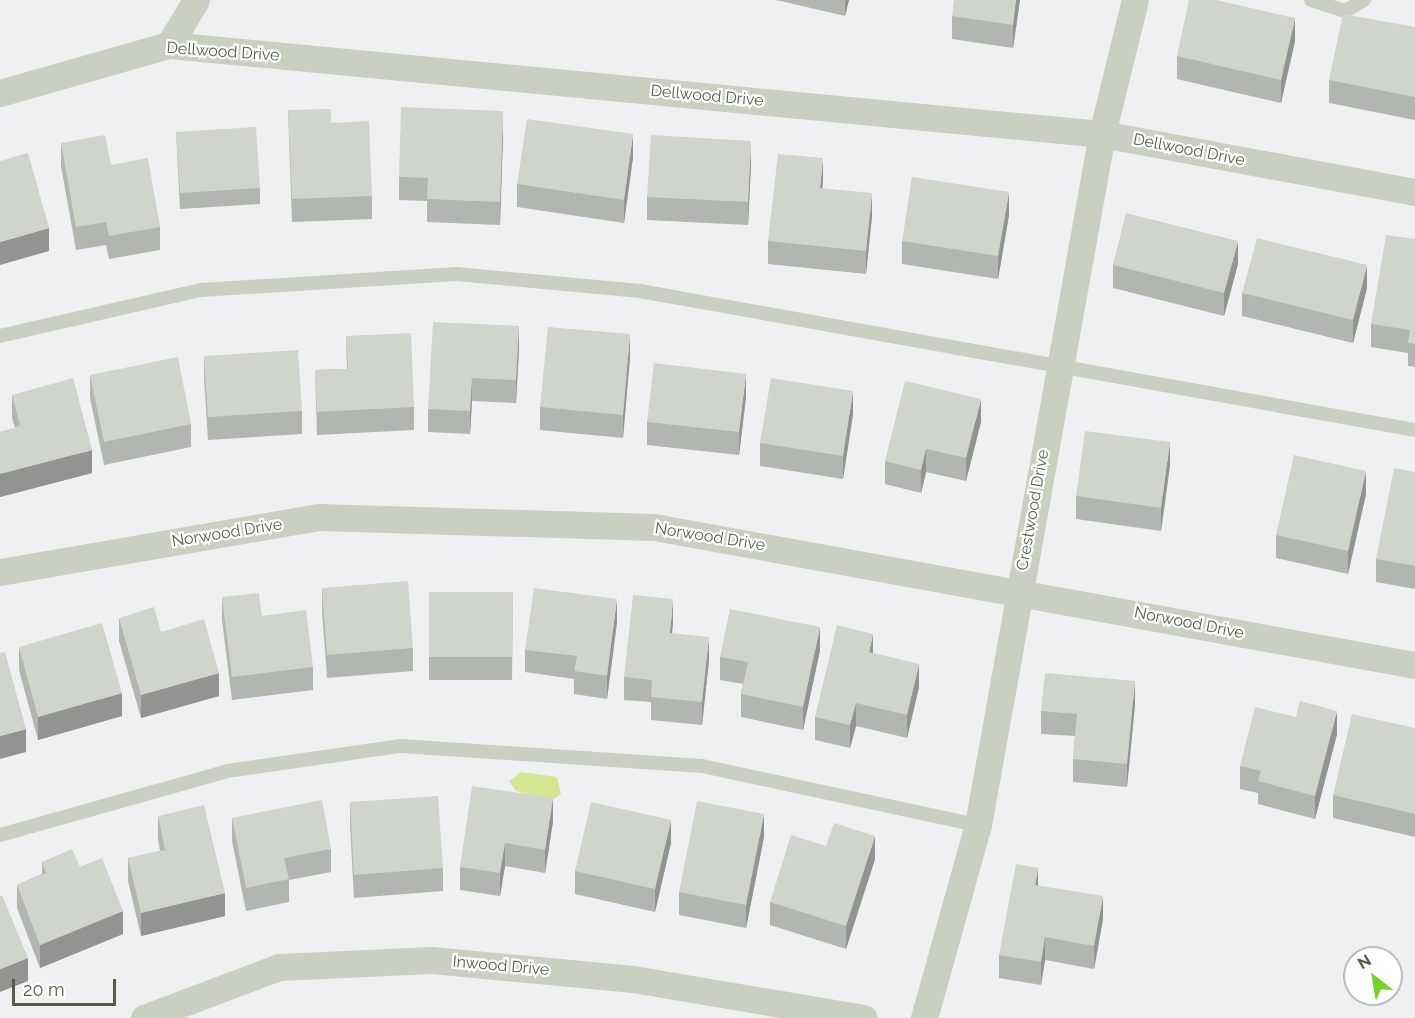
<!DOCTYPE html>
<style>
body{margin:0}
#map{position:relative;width:1415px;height:1018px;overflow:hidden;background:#f0f0f2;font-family:Raleway,sans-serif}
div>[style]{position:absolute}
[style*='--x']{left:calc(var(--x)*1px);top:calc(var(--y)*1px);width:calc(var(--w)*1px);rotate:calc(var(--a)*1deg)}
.water>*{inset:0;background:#d5e692}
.lane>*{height:14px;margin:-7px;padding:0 7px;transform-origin:7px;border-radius:7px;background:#cad0c1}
.street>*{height:27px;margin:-13.5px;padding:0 13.5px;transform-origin:13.5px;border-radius:13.5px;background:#cad0c1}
.wall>*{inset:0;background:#b2b6b0}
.shaded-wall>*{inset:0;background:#919490}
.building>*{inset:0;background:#cfd4cd}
span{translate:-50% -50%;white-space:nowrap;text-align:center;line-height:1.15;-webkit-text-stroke:4.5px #fff;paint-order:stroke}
.street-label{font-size:16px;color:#535c49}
.north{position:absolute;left:1343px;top:946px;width:60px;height:60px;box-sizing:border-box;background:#fff;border:2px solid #babeb6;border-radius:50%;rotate:329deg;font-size:16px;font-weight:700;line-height:24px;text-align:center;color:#535c49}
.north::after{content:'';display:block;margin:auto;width:21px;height:27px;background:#73d626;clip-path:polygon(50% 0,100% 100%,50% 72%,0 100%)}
.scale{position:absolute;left:12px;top:979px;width:104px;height:27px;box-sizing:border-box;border:3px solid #535c49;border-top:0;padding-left:8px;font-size:18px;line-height:21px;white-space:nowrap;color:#535c49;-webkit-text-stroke:4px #fff;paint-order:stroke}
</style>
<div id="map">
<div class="water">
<i style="clip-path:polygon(521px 772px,557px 777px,561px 794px,551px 801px,516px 791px,509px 781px)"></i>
</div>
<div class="lane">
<i style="--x:1311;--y:0;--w:36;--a:18"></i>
<i style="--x:1345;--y:11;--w:22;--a:-30"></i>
<i style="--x:0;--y:336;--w:206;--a:-12.9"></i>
<i style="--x:201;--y:290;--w:256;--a:-3.6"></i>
<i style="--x:457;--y:274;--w:184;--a:5.3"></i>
<i style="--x:640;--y:291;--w:787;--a:10.17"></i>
<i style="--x:0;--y:835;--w:236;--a:-15.7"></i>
<i style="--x:227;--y:771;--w:176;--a:-8.2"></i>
<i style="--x:401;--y:746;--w:302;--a:3.8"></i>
<i style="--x:702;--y:766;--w:282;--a:12.1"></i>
</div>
<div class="street">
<i style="--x:169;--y:45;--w:52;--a:-59"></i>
<i style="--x:0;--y:93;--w:176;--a:-15.9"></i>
<i style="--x:169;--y:45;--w:937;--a:5.45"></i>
<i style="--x:1102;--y:134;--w:318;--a:10.5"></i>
<i style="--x:0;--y:572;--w:324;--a:-9.8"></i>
<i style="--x:319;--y:517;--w:335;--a:1.7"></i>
<i style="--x:654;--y:527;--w:773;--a:10.28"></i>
<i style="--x:144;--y:1018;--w:144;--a:-20.7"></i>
<i style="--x:279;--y:967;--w:153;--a:-2.6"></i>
<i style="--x:432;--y:960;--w:202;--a:5.4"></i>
<i style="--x:633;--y:979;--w:234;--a:9.6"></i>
<i style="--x:924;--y:1018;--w:200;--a:-74.4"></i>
<i style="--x:978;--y:825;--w:702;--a:-79.83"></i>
<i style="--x:1102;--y:134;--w:138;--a:-76.2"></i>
</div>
<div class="wall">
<i style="clip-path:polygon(776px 0,849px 0,845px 16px)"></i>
<i style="clip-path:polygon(1020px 0,1013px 48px,952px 39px,952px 16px)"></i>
<i style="clip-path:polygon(1415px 27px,1415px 120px,1329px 103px,1329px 80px)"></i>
<i style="clip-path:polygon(1295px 41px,1281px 103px,1177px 79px,1177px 56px)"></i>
<i style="clip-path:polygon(288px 110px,331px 123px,372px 196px,372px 219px,292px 222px)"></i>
<i style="clip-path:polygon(176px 132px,260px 188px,260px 204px,180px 209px)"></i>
<i style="clip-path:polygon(503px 134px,500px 225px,427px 222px,427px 201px,399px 200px,399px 177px)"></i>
<i style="clip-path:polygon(61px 143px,111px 165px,160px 227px,160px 250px,109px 259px,106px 245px,76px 250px,61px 166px)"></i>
<i style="clip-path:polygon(633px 157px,624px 223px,517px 207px,517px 184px)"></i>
<i style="clip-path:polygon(751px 164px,748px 225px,647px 220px,647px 197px)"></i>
<i style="clip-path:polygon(823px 181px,822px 188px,872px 216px,866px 274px,768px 264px,768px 241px)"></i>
<i style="clip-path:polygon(1009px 215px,998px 279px,902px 264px,902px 241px)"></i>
<i style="clip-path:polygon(1415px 239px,1415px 367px,1408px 366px,1408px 353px,1371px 347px,1371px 324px)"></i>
<i style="clip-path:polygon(1238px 264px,1224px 316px,1113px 288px,1113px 265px)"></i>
<i style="clip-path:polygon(1367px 288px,1353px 343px,1242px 316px,1242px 293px)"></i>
<i style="clip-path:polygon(519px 326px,519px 349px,516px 403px,472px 401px,470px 434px,428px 432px,428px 409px)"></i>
<i style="clip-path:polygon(346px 336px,414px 407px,414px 430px,317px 435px,315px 370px,347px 369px)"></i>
<i style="clip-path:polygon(204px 356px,302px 411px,302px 434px,208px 440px,204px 379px)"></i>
<i style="clip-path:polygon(630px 357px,623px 438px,540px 430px,540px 407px)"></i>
<i style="clip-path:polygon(90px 375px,191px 424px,191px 447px,104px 465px,90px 398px)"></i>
<i style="clip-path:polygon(12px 395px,92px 473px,0 497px,0 432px,15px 428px,12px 418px)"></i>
<i style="clip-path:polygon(746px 397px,739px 455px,647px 445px,647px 422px)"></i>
<i style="clip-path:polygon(853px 414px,843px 479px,760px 466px,760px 443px)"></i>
<i style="clip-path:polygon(981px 422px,966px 481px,926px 472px,921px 493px,885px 484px,885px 461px)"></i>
<i style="clip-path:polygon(1170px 465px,1161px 531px,1076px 519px,1076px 496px)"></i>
<i style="clip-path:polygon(1415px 472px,1415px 589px,1376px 582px,1376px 559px)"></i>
<i style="clip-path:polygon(1366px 494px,1348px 574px,1276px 558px,1276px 535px)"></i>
<i style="clip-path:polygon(322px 588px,413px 648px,413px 671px,327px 678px,322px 611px)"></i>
<i style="clip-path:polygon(429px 592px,513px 592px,512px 680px,429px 680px)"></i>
<i style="clip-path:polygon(222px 597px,262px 616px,313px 667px,313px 690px,232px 700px,222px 620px)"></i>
<i style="clip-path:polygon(119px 618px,161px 632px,219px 696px,141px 718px,119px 641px)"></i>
<i style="clip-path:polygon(617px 622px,607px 699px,574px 694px,574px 679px,525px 672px,525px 650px)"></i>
<i style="clip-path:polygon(673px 622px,672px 634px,709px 660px,702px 725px,651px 720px,651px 702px,624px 700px,624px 677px)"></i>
<i style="clip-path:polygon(19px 647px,122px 716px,38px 740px,19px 670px)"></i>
<i style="clip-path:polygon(820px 650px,803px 730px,741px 717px,741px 694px,743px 684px,720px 680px,720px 657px)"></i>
<i style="clip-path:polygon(873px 653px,919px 687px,907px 738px,856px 726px,850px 748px,815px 740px,815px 717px)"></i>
<i style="clip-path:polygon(1135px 704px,1127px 787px,1073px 782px,1073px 759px,1075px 736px,1041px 734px,1041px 711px)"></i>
<i style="clip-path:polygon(1415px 728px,1415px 837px,1333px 818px,1333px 795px)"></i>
<i style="clip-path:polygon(1337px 734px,1315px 819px,1258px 804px,1258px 793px,1240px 789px,1240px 766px)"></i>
<i style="clip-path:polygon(553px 798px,553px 821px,545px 873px,505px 866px,500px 896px,460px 890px,460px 867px)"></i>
<i style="clip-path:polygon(350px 802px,443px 868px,443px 891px,354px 898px,350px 825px)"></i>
<i style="clip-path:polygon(158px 816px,225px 916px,141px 936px,128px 881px,128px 858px,160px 851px,158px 839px)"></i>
<i style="clip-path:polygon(232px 818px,331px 849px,331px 872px,289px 880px,289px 902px,246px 911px,232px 841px)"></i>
<i style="clip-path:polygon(764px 837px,746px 928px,679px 915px,679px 892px)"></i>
<i style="clip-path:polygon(671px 843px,655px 912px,575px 894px,575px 871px)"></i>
<i style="clip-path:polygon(826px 846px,875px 859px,846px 949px,770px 925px,770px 902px)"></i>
<i style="clip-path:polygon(42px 862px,80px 867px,123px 934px,40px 968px,17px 908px,17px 885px,42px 874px)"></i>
<i style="clip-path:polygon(1038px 885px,1103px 919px,1094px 969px,1045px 960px,1041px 985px,999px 978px,999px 955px)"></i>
</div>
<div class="shaded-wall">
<i style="clip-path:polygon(845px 0,849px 0,845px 16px)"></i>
<i style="clip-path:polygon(1016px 0,1020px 0,1013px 48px,1013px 25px)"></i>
<i style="clip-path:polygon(1295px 18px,1295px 41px,1281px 103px,1281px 80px)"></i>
<i style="clip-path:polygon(503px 111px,503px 134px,500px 225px,500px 202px)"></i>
<i style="clip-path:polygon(633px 134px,633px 157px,624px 223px,624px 200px)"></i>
<i style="clip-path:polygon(751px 141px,751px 164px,748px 225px,748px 202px)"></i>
<i style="clip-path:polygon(823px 158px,823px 181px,820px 211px,820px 188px)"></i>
<i style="clip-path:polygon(1009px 192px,1009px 215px,998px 279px,998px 256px)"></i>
<i style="clip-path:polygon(872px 193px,872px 216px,866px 274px,866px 251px)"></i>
<i style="clip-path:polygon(49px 228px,49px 251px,0 265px,0 242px)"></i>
<i style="clip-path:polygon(1238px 241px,1238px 264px,1224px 316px,1224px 293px)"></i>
<i style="clip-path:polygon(1367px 265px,1367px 288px,1353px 343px,1353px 320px)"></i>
<i style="clip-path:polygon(519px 326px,519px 349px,516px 403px,516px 380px)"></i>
<i style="clip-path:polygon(630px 334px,630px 357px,623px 438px,623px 415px)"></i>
<i style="clip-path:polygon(746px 374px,746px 397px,739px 455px,739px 432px)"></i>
<i style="clip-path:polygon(472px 378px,472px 401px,470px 434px,470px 411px)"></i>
<i style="clip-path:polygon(853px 391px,853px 414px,843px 479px,843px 456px)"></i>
<i style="clip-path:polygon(981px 399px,981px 422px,966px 481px,966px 458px)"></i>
<i style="clip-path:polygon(1170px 442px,1170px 465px,1161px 531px,1161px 508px)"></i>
<i style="clip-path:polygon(926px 449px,926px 472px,921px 493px,921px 470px)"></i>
<i style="clip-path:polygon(92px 450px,92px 473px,0 497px,0 474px)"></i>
<i style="clip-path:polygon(1366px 471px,1366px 494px,1348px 574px,1348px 551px)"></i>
<i style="clip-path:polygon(617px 599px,617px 622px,607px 699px,607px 676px)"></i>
<i style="clip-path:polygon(673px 599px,673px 622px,670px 656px,670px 633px)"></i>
<i style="clip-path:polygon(820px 627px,820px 650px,803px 730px,803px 707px)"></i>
<i style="clip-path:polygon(873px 634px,873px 657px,869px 652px)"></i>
<i style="clip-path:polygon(709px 637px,709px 660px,702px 725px,702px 702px)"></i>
<i style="clip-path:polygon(919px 664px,919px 687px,907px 738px,907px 715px)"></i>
<i style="clip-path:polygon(219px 673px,219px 696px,141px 718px,141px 695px)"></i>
<i style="clip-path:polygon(1135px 681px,1135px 704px,1127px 787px,1127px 764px)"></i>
<i style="clip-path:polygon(122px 693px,122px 716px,38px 740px,38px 717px)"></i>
<i style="clip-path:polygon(856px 703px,856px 726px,850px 748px,850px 725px)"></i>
<i style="clip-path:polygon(1337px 711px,1337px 734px,1315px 819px,1315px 796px)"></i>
<i style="clip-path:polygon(26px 729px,26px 752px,0 759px,0 736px)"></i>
<i style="clip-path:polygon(553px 798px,553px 821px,545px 873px,545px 850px)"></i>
<i style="clip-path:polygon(764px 814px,764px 837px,746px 928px,746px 905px)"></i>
<i style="clip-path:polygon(671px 820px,671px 843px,655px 912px,655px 889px)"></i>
<i style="clip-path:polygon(875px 836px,875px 859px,846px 949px,846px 926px)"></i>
<i style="clip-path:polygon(505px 843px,505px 866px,500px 896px,500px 873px)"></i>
<i style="clip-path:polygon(1038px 868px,1038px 891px,1035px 885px)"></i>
<i style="clip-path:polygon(225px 893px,225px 916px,141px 936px,141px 913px)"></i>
<i style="clip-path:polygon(1103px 896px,1103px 919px,1094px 969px,1094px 946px)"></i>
<i style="clip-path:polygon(123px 911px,123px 934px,40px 968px,40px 945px)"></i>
<i style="clip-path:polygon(1045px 937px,1045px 960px,1041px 985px,1041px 962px)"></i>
<i style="clip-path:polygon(28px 958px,28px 981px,0 992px,0 969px)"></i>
</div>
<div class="building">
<i style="clip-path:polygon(954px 0,1016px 0,1013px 25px,952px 16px)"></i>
<i style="clip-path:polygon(1189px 0,1216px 0,1295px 18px,1281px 80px,1177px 56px)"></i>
<i style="clip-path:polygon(1343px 14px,1415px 27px,1415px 97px,1329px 80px)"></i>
<i style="clip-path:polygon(401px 107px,503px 111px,500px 202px,427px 199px,428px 178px,399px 177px)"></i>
<i style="clip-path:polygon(331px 109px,331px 123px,369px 121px,372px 196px,292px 199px,288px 110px)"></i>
<i style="clip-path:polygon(527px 119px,633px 134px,624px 200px,517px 184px)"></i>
<i style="clip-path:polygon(256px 127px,260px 188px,180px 193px,176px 132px)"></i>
<i style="clip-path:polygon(105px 135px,111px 165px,148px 158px,160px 227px,109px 236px,106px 222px,76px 227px,61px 143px)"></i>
<i style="clip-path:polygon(651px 135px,751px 141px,748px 202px,647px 197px)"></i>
<i style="clip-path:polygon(28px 153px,49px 228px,0 242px,0 161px)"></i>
<i style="clip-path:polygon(778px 154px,823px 158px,820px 188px,872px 193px,866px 251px,768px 241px)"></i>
<i style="clip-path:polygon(912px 177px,1009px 192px,998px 256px,902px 241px)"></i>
<i style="clip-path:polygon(1126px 213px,1238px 241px,1224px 293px,1113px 265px)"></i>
<i style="clip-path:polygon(1386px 235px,1415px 239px,1415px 344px,1408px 343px,1410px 330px,1371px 324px)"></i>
<i style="clip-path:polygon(1257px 238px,1367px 265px,1353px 320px,1242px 293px)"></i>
<i style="clip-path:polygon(433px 322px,519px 326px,516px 380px,472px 378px,470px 411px,428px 409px)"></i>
<i style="clip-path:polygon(548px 327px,630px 334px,623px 415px,540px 407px)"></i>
<i style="clip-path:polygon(411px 333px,414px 407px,317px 412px,315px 370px,348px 369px,346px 336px)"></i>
<i style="clip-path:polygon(298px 350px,302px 411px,208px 417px,204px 356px)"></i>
<i style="clip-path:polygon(178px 357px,191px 424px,104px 442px,90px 375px)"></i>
<i style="clip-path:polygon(654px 363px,746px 374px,739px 432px,647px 422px)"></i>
<i style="clip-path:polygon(73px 378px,92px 450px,0 474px,0 432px,20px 426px,12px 395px)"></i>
<i style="clip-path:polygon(771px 378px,853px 391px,843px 456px,760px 443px)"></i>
<i style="clip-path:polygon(905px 381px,981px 399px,966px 458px,926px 449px,921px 470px,885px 461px)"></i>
<i style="clip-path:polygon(1085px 431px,1170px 442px,1161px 508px,1076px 496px)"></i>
<i style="clip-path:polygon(1294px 455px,1366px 471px,1348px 551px,1276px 535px)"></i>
<i style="clip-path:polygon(1394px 468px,1415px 472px,1415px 566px,1376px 559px)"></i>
<i style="clip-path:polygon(408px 581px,413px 648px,327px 655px,322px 588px)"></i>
<i style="clip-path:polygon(534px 588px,617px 599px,607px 676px,574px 671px,577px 656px,525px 650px)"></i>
<i style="clip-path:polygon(429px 592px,513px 592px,512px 657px,429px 657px)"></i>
<i style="clip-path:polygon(259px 593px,262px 616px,306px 610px,313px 667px,232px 677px,222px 597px)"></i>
<i style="clip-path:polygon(633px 595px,673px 599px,670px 633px,709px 637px,702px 702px,651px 697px,652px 680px,624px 677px)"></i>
<i style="clip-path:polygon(154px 607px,161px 632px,204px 619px,219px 673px,141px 695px,119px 618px)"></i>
<i style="clip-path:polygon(730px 609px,820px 627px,803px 707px,741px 694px,748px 662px,720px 657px)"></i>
<i style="clip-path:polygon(102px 623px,122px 693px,38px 717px,19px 647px)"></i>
<i style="clip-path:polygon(837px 625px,873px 634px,869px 652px,919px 664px,907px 715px,856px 703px,850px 725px,815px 717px)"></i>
<i style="clip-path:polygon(5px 652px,26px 729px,0 736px,0 653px)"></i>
<i style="clip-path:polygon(1045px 673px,1135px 681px,1127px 764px,1073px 759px,1077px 714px,1041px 711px)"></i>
<i style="clip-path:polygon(1300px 701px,1337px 711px,1315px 796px,1258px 781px,1261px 771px,1240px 766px,1255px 707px,1296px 717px)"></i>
<i style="clip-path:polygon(1352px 714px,1415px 728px,1415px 814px,1333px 795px)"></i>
<i style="clip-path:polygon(472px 786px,553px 798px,545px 850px,505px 843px,500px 873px,460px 867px)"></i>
<i style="clip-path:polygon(438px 796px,443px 868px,354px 875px,350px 802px)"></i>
<i style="clip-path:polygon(322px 800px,331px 849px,284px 858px,289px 879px,246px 888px,232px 818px)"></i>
<i style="clip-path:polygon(697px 801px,764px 814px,746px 905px,679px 892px)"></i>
<i style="clip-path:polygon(591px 802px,671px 820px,655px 889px,575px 871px)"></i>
<i style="clip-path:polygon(204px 805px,225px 893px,141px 913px,128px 858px,165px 850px,158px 816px)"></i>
<i style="clip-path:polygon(834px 823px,875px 836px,846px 926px,770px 902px,791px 835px,826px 846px)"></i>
<i style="clip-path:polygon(72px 849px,80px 867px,102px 858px,123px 911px,40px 945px,17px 885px,46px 873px,42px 862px)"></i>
<i style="clip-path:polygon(1016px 864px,1038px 868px,1035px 885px,1103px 896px,1094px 946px,1045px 937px,1041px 962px,999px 955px)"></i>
<i style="clip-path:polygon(2px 895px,28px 958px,0 969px,0 896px)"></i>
</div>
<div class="street-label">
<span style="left:223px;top:52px;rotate:4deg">Dellwood Drive</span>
<span style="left:707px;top:96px;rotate:5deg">Dellwood Drive</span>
<span style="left:1189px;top:150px;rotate:11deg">Dellwood Drive</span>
<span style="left:1033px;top:510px;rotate:-80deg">Crestwood Drive</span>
<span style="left:227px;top:533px;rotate:-9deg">Norwood Drive</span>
<span style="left:710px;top:537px;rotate:9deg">Norwood Drive</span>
<span style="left:1189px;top:623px;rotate:11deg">Norwood Drive</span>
<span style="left:501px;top:966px;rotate:5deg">Inwood Drive</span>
</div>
<div class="north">N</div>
<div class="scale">20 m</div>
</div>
